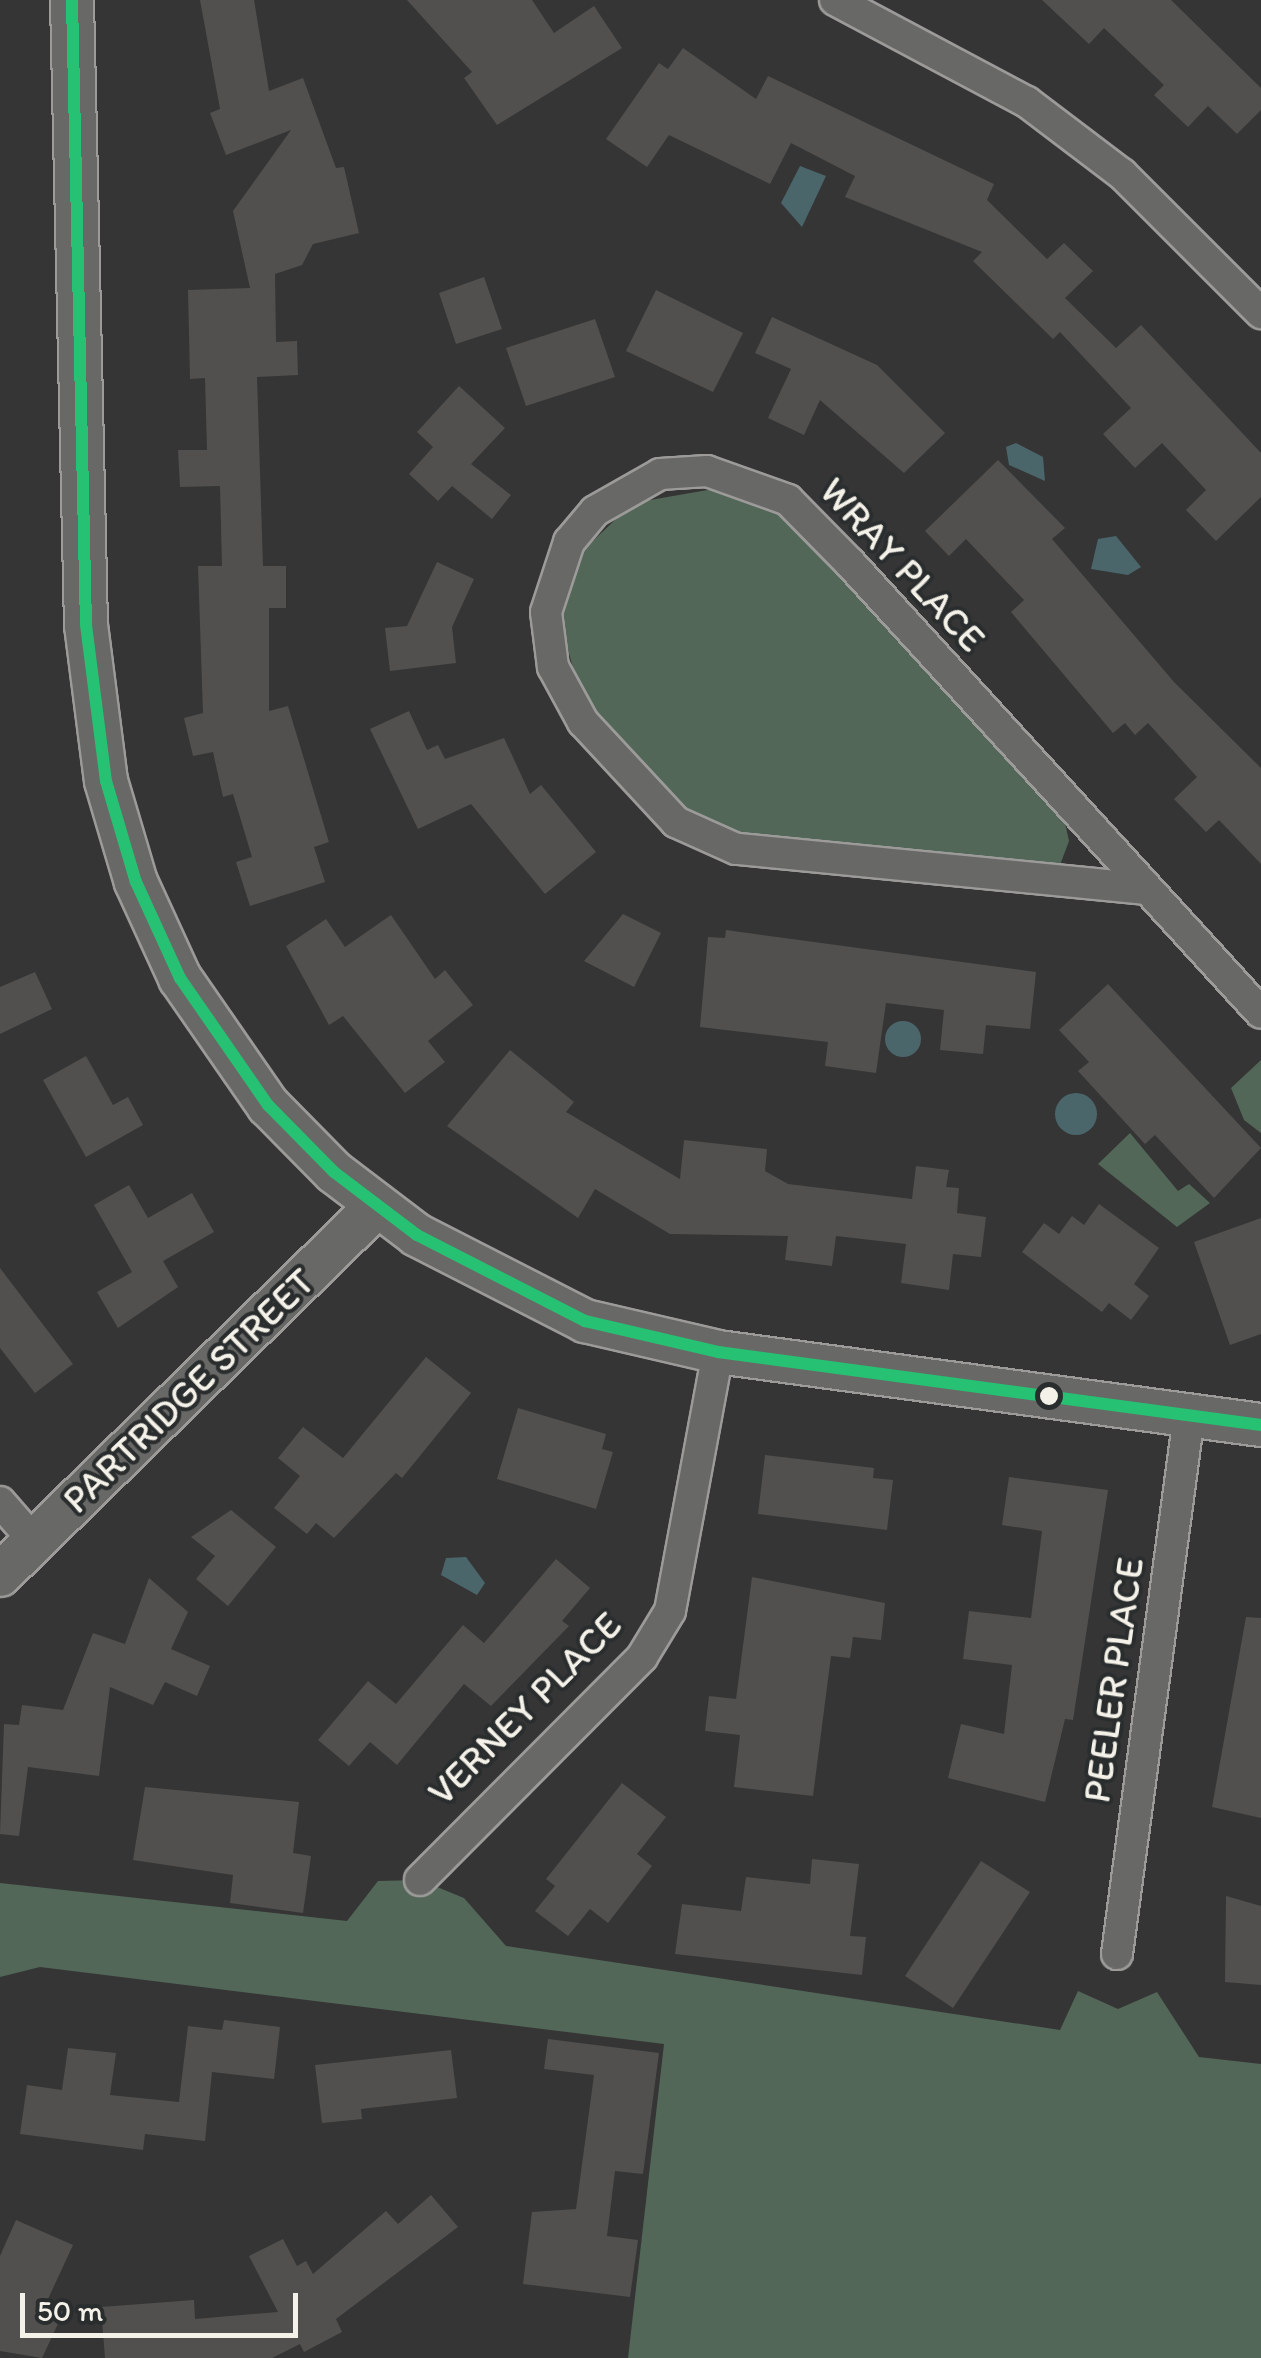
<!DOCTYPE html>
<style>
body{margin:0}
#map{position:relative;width:1261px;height:2358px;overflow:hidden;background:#353535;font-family:Itim,sans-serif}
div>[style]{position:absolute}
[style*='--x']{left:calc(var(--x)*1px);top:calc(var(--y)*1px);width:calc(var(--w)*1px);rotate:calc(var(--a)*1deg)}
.green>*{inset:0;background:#526758}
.water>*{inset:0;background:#4b666b}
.round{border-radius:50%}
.building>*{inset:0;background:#52504e}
.roads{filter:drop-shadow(2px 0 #9c9b9a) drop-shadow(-2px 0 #9c9b9a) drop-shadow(0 2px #9c9b9a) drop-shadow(0 -2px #9c9b9a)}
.street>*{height:30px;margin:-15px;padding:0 15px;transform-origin:15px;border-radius:15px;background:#686866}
.secondary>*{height:42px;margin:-21px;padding:0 21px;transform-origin:21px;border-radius:21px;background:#686866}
.bus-1>*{height:12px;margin:-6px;padding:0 6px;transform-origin:6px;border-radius:6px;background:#26c172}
.dots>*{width:28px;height:28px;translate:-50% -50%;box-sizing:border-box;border:5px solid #2a2d2e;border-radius:50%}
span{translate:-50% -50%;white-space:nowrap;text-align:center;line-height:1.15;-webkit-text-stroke:8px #2a2d2e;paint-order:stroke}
.street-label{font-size:38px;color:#f4f1e8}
.scale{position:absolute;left:20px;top:2293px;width:278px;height:45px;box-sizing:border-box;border:5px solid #f4f1e8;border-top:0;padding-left:12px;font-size:30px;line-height:35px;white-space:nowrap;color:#f4f1e8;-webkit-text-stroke:8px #2a2d2e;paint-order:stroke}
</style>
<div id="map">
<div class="green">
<i style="clip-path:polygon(719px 488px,775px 510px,797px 530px,1064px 818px,1069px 841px,1060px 865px,1051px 872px,743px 838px,676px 806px,583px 705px,559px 616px,578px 555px,633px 503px)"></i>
<i style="clip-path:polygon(1261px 1060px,1261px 1133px,1244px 1120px,1231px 1088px)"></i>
<i style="clip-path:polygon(1130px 1133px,1178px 1191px,1189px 1184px,1210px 1203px,1177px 1227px,1098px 1164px)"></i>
<i style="clip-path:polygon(420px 1880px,464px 1898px,506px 1946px,1060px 2030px,1078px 1991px,1118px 2009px,1157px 1992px,1199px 2057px,1261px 2064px,1261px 2358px,628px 2358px,664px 2044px,40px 1967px,0 1977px,0 1883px,347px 1921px,378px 1881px)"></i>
</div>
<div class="water">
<i style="clip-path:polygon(800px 166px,826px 176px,802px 227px,781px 203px)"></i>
<i style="clip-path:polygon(1016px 443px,1043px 457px,1045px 481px,1009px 465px,1006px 447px)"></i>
<i style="clip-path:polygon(1116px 536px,1141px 567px,1128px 575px,1091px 569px,1098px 539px)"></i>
<i class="round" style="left:885px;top:1021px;width:36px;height:36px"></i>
<i class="round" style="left:1055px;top:1093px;width:42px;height:42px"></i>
<i style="clip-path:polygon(466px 1557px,485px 1583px,477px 1595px,441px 1575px,446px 1558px)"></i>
</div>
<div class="building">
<i style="clip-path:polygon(200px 0,254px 0,269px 91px,303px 78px,336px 168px,344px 167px,359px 233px,313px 244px,302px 265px,275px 274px,276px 342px,297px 341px,298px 375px,257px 377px,263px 566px,286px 566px,286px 608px,269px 608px,269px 711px,288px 706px,329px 842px,314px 847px,325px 882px,250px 906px,236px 862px,252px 857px,233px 794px,223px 797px,213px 752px,193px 756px,184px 718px,203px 713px,198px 566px,222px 566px,220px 486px,180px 487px,178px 450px,207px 450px,205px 378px,190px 379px,188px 290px,250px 288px,233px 211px,291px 130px,226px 155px,210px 113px,220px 109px)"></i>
<i style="clip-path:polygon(407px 0,532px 0,554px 33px,594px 6px,622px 48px,497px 125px,464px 78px,472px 72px)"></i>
<i style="clip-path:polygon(1042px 0,1171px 0,1261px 88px,1261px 110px,1237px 134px,1208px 106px,1188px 127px,1154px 95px,1164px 85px,1104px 28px,1089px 44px)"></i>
<i style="clip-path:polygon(683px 48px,756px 99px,768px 76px,994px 184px,987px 200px,1047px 259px,1064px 243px,1093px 271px,1065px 298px,1116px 348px,1141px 325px,1261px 453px,1261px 497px,1216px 541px,1186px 510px,1206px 490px,1162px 443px,1135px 468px,1103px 434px,1131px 408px,1060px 332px,1053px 339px,973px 261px,982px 252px,845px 197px,855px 176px,791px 143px,770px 184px,669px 135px,647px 167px,606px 139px,659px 63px,668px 69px)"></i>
<i style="clip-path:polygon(484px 277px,502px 329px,456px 344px,439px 293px)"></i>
<i style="clip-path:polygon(656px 290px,743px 333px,713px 392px,626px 351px)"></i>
<i style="clip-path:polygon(772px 317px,877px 365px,945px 433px,904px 473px,820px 400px,804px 435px,768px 418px,791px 369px,755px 353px)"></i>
<i style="clip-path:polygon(595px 319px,615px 377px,526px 406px,506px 348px)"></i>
<i style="clip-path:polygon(459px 386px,505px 428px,471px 464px,511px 495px,492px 519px,452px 486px,438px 501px,409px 474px,433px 447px,417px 432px)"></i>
<i style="clip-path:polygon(998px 460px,1065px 528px,1052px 539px,1174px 682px,1261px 768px,1261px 864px,1219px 820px,1206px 832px,1174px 799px,1197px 777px,1148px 723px,1135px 735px,1125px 723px,1113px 733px,1011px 612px,1024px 600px,966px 539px,949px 556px,925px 531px)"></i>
<i style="clip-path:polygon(437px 562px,474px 579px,452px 627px,456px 663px,390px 671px,385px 628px,407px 626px)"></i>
<i style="clip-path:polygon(409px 711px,427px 750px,438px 745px,445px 759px,504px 738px,530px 794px,541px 785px,596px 852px,545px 894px,471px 804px,418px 829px,370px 729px)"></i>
<i style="clip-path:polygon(623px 914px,661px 933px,634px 987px,584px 961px)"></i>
<i style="clip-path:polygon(391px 915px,435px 979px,445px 970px,473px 1005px,428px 1041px,445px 1062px,405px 1093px,343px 1016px,329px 1025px,286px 946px,326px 919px,345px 947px)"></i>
<i style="clip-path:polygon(726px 930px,1036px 972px,1030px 1029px,986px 1025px,983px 1054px,940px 1050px,944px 1010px,886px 1003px,876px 1073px,825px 1066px,828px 1042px,700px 1027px,708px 937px,725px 938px)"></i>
<i style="clip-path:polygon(35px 972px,52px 1009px,0 1034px,0 987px)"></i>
<i style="clip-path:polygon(1108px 984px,1261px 1148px,1214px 1198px,1155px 1135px,1145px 1144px,1078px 1071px,1089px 1062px,1059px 1030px)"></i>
<i style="clip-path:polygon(510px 1050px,574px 1102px,566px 1112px,680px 1179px,684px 1140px,767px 1149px,765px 1171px,788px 1184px,912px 1199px,916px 1166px,949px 1170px,946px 1187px,959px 1188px,957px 1213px,986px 1217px,981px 1257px,953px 1254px,949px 1290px,901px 1283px,906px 1244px,836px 1236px,832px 1266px,785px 1260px,788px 1236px,670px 1234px,595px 1189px,578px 1218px,447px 1126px)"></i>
<i style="clip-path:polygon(86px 1056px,113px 1105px,128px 1097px,143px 1125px,86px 1157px,43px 1080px)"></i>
<i style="clip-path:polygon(129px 1185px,148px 1218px,192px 1193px,214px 1232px,163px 1261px,178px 1287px,118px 1328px,97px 1292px,132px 1272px,94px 1205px)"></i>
<i style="clip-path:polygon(1099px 1204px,1159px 1248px,1134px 1284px,1149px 1296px,1131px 1320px,1109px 1303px,1102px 1312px,1022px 1252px,1044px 1223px,1059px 1234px,1072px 1216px,1084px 1225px)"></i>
<i style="clip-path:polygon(1261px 1218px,1261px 1334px,1230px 1345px,1194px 1242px)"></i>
<i style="clip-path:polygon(0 1268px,73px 1364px,35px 1393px,0 1348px)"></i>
<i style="clip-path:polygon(426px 1357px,471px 1393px,402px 1478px,396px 1473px,334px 1538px,316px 1523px,307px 1534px,274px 1508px,300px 1476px,278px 1458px,303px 1427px,343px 1458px)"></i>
<i style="clip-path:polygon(518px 1408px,606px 1434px,602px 1449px,613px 1452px,596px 1509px,497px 1479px)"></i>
<i style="clip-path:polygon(765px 1455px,874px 1468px,873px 1478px,893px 1480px,887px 1530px,758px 1514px)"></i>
<i style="clip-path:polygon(1009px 1477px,1108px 1490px,1073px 1720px,1065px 1719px,1045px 1802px,948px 1778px,961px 1724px,1004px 1734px,1012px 1665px,963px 1659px,969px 1611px,1031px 1618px,1042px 1531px,1002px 1525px)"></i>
<i style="clip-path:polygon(231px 1510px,276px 1547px,228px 1606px,196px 1579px,215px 1556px,191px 1537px)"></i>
<i style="clip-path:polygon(556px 1559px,590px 1588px,562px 1621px,569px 1626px,491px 1706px,464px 1684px,397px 1765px,370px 1742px,349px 1766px,318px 1740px,368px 1681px,396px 1704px,463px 1625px,484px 1643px)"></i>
<i style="clip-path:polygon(752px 1577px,885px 1603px,881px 1640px,853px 1637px,850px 1658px,831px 1656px,813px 1796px,734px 1787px,740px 1735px,705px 1731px,709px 1696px,736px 1699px)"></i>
<i style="clip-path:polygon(149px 1578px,188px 1612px,171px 1649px,210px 1666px,197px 1696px,165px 1682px,153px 1705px,110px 1687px,99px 1776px,28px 1767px,19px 1836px,0 1834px,4px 1724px,19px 1725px,22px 1705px,63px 1710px,93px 1633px,125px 1644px)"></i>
<i style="clip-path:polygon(1246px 1617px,1261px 1618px,1261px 1818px,1212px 1807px)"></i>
<i style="clip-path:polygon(622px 1783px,666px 1817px,637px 1854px,652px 1866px,608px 1923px,590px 1909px,568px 1936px,535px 1911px,555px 1886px,546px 1879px)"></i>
<i style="clip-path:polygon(145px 1787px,299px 1802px,293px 1853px,311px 1856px,303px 1913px,230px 1903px,233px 1875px,133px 1860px)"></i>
<i style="clip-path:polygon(812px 1859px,859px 1864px,850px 1936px,866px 1937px,862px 1975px,675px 1954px,682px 1904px,741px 1911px,746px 1877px,810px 1884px)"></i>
<i style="clip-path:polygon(981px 1861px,1030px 1892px,953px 2008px,905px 1976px)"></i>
<i style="clip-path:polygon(1226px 1896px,1261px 1906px,1261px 1985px,1225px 1982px)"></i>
<i style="clip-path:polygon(224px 2020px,280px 2027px,274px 2079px,212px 2072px,205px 2141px,145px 2134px,143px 2150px,20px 2134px,27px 2085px,62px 2090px,68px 2048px,116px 2053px,110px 2095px,179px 2102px,188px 2026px,222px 2030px)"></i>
<i style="clip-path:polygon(548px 2039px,659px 2053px,643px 2174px,615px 2171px,607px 2236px,638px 2240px,630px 2297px,523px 2284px,532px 2212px,576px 2209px,594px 2075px,544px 2069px)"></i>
<i style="clip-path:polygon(451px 2050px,457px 2098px,361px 2109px,362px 2119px,322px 2123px,315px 2065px)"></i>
<i style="clip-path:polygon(431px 2195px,458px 2227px,336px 2319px,342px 2332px,304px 2352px,300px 2344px,272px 2358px,105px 2358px,101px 2307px,194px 2300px,195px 2319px,278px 2312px,249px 2256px,283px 2239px,297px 2266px,306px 2261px,313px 2274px,386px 2211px,398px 2224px)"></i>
<i style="clip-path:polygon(16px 2220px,73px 2245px,42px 2312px,64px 2311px,42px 2358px,0 2351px,0 2256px)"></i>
</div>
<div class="roads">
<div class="street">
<i style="--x:835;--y:0;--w:217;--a:28"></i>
<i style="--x:1027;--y:102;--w:119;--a:37.2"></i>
<i style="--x:1122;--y:174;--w:197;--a:45"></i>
<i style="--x:1147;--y:889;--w:413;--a:-174.4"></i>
<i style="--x:736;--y:849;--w:66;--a:-155.8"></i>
<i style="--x:676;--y:822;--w:137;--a:-132.9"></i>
<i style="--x:583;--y:722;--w:63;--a:-118.6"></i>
<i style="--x:553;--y:667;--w:55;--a:-97.3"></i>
<i style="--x:546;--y:612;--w:74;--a:-71.8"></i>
<i style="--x:569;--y:542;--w:40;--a:-50"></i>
<i style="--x:595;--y:511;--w:75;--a:-29.6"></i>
<i style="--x:660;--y:474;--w:47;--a:-3.7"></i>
<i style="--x:707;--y:471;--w:86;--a:19.7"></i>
<i style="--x:788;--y:500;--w:88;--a:45.5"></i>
<i style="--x:850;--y:563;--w:609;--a:47.59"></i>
<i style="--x:0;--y:1502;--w:52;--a:48.9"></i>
<i style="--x:420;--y:1880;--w:315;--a:-45.1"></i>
<i style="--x:642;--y:1657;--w:54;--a:-58.7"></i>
<i style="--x:670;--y:1611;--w:263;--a:-79.5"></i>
<i style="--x:1117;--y:1954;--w:543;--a:-82.38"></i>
</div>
<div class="secondary">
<i style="--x:72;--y:0;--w:625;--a:88.72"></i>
<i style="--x:86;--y:625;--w:157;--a:82.7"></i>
<i style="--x:106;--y:781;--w:105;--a:73.5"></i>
<i style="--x:136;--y:882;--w:106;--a:65.4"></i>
<i style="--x:180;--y:978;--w:155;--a:55.3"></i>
<i style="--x:268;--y:1105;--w:94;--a:45.4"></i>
<i style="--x:334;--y:1172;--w:104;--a:37.2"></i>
<i style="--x:417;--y:1235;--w:189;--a:27.1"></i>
<i style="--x:585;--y:1321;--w:137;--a:13.1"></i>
<i style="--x:718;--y:1352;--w:548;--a:7.66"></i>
<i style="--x:0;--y:1575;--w:528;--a:-44.39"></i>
</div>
</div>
<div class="bus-1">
<i style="--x:72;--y:0;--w:625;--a:88.72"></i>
<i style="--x:86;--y:625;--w:157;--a:82.7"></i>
<i style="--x:106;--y:781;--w:105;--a:73.5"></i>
<i style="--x:136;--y:882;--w:106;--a:65.4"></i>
<i style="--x:180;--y:978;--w:155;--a:55.3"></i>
<i style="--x:268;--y:1105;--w:94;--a:45.4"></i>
<i style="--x:334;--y:1172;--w:104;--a:37.2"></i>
<i style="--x:417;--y:1235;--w:189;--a:27.1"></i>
<i style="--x:585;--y:1321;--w:137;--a:13.1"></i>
<i style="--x:718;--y:1352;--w:548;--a:7.66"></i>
</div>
<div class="dots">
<i style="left:1049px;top:1396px;background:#f4f1e8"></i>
</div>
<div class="street-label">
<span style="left:902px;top:565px;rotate:47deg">WRAY PLACE</span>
<span style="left:189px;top:1391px;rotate:-44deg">PARTRIDGE STREET</span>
<span style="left:1114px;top:1680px;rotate:-82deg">PEELER PLACE</span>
<span style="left:525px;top:1709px;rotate:-45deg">VERNEY PLACE</span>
</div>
<div class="scale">50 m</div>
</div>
